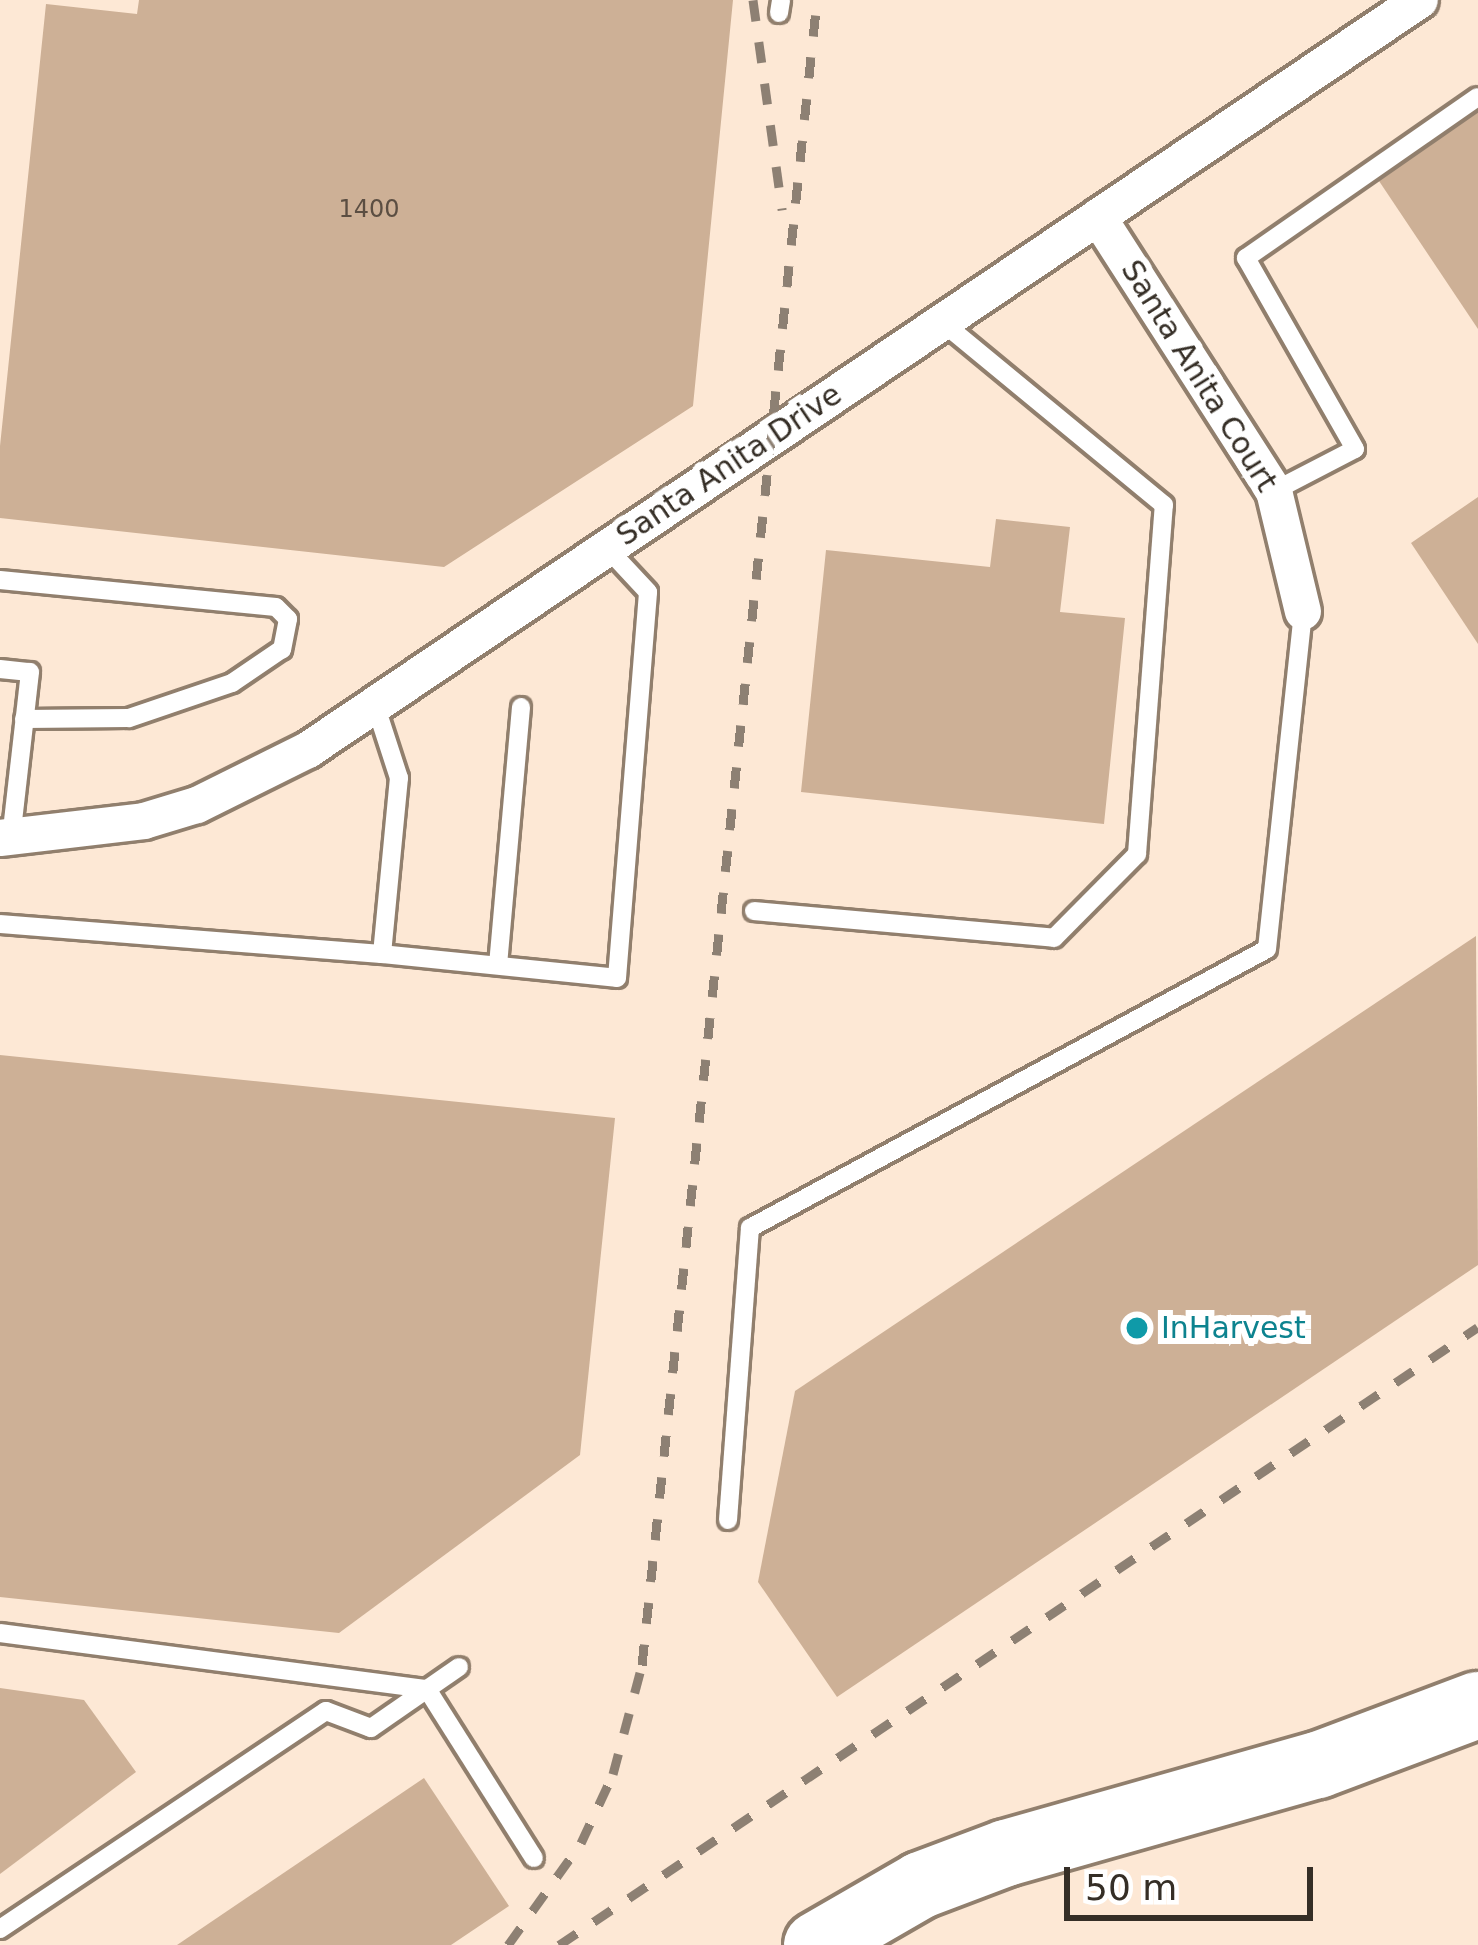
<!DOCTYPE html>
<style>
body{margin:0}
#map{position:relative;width:1478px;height:1945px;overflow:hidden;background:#fde8d5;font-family:"DejaVu Sans",sans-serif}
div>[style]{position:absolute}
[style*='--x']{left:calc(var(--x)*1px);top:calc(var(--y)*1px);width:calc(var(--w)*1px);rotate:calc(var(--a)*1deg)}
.building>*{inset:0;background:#cdb096}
.roads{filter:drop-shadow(3px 0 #917f6d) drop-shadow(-3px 0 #917f6d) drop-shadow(0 3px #917f6d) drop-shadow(0 -3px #917f6d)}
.service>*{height:18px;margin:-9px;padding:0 9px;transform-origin:9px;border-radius:9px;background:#fff}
.minor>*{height:36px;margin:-18px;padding:0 18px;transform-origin:18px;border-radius:18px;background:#fff}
.motorway>*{height:66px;margin:-33px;padding:0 33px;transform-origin:33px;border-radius:33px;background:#fff}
.rail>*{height:9px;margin-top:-4.5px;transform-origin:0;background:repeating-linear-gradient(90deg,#8d8073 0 21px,transparent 0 42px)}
.dots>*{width:33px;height:33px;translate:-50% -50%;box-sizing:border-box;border:6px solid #fff;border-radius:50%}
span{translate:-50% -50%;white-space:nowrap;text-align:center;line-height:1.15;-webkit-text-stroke:12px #fff;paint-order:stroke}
.number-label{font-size:24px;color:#5b4e42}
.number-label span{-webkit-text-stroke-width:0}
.street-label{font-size:30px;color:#352e26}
.culture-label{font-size:30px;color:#0d838f}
.left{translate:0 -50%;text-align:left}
.scale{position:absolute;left:1064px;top:1867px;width:249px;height:54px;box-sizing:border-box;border:6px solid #352e26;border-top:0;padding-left:15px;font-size:36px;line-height:42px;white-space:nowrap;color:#352e26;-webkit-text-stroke:9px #fff;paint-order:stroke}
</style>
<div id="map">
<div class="building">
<i style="clip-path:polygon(139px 0,733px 0,693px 406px,444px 567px,0 518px,0 446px,46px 4px,137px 14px)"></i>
<i style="clip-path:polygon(1478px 110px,1478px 329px,1377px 178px)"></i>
<i style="clip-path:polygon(1478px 497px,1478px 644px,1411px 543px)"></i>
<i style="clip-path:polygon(996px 519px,1070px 527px,1060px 612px,1125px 618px,1104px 824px,801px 792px,826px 550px,990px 567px)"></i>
<i style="clip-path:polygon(1476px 936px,1478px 1265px,837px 1697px,758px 1582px,795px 1391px)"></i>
<i style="clip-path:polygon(0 1055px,615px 1118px,580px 1455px,339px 1633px,0 1597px)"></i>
<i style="clip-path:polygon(0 1688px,84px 1700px,136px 1772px,0 1874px)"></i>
<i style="clip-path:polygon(424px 1778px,509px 1906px,451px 1945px,177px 1945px)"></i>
</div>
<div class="roads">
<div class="service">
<i style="--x:779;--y:13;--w:13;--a:-81"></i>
<i style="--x:1274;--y:491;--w:91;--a:-27.4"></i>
<i style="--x:1355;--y:449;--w:220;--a:-119.7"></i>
<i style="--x:1246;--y:258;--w:282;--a:-34.8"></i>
<i style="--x:0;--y:580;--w:277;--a:5.6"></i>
<i style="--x:276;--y:607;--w:17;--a:45"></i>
<i style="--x:288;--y:619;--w:31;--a:101"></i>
<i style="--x:282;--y:649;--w:60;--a:145.8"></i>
<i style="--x:232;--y:683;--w:109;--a:161.2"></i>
<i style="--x:129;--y:718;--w:105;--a:179.5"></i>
<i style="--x:0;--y:669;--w:30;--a:6"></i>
<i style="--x:30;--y:672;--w:167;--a:96.5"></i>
<i style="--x:754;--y:911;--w:301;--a:5.1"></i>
<i style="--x:1054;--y:938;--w:118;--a:-45.3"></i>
<i style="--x:1137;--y:854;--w:350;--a:-85.6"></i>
<i style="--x:1164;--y:505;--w:288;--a:-140.5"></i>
<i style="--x:0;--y:924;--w:383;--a:4.5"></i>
<i style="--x:382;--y:954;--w:177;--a:-84.5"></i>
<i style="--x:399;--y:778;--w:78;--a:-108"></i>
<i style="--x:382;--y:954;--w:236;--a:5.8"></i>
<i style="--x:617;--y:978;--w:387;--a:-85.4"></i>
<i style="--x:648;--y:592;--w:60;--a:-133"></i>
<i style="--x:498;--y:965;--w:259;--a:-84.9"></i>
<i style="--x:728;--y:1520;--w:293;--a:-85.7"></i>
<i style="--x:750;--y:1228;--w:587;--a:-28.35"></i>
<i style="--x:1267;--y:949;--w:339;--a:-83.9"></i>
<i style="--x:0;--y:1633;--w:431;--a:7.5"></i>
<i style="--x:427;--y:1689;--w:200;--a:57.7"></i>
<i style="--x:0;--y:1929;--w:392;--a:-33.8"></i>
<i style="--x:326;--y:1711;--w:48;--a:20.7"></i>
<i style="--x:371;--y:1728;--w:107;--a:-34.7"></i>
</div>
<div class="minor">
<i style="--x:1098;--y:217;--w:326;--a:57.3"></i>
<i style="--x:1274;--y:491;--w:124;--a:76.5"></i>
<i style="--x:0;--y:838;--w:145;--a:-6.7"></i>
<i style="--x:144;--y:821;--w:55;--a:-16.8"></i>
<i style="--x:197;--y:805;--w:124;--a:-26.4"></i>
<i style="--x:308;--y:750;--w:1341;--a:-34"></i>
</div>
<div class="motorway">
<i style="--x:817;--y:1945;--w:120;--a:-30"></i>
<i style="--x:921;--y:1885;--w:91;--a:-20.6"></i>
<i style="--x:1006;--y:1853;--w:324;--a:-15.8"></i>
<i style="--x:1318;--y:1765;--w:171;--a:-20.6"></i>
</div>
</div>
<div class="rail">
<i style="--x:753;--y:0;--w:212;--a:82.1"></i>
<i style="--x:508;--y:1945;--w:125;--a:-54.4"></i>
<i style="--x:581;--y:1843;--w:76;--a:-65.1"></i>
<i style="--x:613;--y:1774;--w:113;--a:-75.1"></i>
<i style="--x:642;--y:1665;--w:1674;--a:-84"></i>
<i style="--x:559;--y:1945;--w:1107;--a:-33.92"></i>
</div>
<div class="dots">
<i style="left:1137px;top:1328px;background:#0f9aa8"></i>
</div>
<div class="number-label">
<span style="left:369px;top:210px">1400</span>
</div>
<div class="street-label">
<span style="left:1199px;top:376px;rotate:58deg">Santa Anita Court</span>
<span style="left:729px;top:465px;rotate:-34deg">Santa Anita Drive</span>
</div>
<div class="culture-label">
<span class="left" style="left:1161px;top:1328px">InHarvest</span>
</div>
<div class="scale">50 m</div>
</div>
